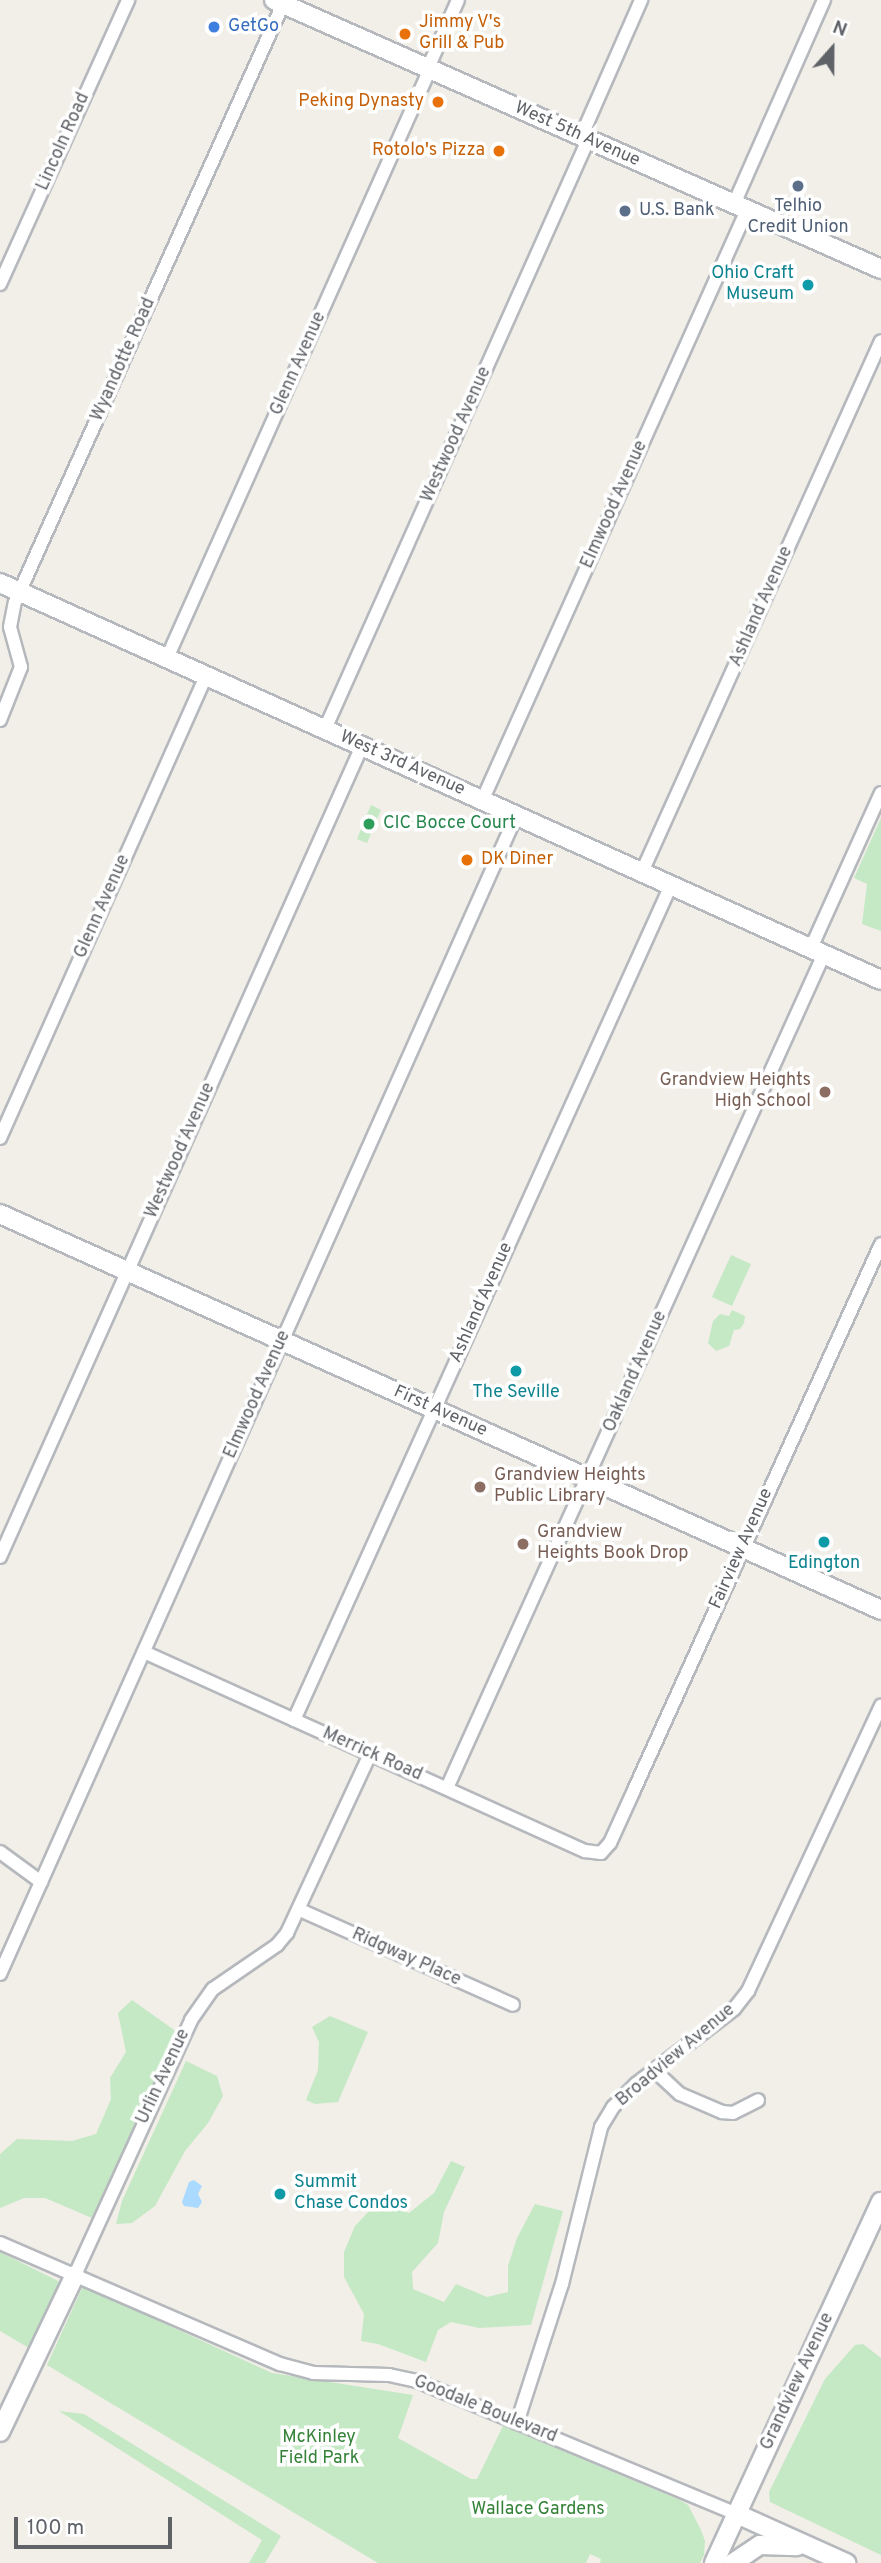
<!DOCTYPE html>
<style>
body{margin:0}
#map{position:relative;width:881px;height:2563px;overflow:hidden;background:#f1efe8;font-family:Overpass,sans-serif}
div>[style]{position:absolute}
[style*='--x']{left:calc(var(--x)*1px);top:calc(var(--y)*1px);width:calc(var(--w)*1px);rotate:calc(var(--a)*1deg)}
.green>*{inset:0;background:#c5e8c5}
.water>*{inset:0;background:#aadaff}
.roads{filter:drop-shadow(2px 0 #b5b8bc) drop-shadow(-2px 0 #b5b8bc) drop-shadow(0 2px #b5b8bc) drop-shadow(0 -2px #b5b8bc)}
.street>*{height:12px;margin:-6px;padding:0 6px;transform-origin:6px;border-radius:6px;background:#fff}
.secondary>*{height:18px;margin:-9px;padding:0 9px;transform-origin:9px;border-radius:9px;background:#fff}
.dots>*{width:19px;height:19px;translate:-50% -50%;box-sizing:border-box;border:4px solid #fff;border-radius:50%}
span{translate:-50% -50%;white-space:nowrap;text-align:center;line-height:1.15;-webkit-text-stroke:7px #fff;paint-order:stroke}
.food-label{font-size:18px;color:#c56008}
.left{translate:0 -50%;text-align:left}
.right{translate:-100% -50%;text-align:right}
.shop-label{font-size:18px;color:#366cbe}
.street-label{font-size:18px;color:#5f6368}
.service-label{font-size:18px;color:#4e5e75}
.culture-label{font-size:18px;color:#0d838f}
.leisure-label{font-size:18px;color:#27864d}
.education-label{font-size:18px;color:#785e54}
.park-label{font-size:18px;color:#348238}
.north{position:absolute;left:797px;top:14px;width:70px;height:70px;-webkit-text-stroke:5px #fff;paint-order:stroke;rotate:21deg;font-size:19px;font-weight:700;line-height:28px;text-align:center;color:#5f6368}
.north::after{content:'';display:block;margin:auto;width:24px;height:32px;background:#5f6368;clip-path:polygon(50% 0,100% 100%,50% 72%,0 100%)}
.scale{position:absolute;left:14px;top:2517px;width:158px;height:32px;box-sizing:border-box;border:4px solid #5f6368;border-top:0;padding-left:9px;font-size:21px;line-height:24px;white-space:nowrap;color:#5f6368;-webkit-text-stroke:5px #fff;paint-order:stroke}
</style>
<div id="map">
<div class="green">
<i style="clip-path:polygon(371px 805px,381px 810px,367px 843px,357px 839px)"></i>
<i style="clip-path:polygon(881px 818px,881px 931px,862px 924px,867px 884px,854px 878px)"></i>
<i style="clip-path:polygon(731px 1255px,751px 1264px,732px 1306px,712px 1297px)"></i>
<i style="clip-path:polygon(732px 1310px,745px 1316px,744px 1323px,740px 1329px,734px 1330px,729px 1346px,716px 1351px,708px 1343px,713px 1321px,720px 1314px,729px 1316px)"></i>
<i style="clip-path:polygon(132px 2000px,177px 2032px,92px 2218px,45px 2198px,24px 2198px,0 2208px,0 2154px,17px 2139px,72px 2141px,96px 2134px,111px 2099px,110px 2078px,126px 2052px,118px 2013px)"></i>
<i style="clip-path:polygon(330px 2016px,368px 2032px,338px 2102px,315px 2104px,306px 2100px,318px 2070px,319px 2042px,312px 2027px)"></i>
<i style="clip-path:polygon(186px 2061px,217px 2076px,223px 2096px,208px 2123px,185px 2151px,155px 2206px,132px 2223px,116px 2224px,122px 2201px)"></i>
<i style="clip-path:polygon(451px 2161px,465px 2167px,444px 2212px,438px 2243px,412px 2272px,413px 2289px,444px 2302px,456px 2284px,487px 2297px,508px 2292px,508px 2266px,517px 2238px,535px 2204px,563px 2211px,531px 2325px,479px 2328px,451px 2322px,438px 2330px,426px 2362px,378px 2344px,361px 2341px,364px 2314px,344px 2277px,344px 2252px,355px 2226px,370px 2210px,384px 2203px,409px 2213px,434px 2193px)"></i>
<i style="clip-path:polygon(0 2252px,60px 2282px,29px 2348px,0 2331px)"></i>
<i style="clip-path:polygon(83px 2286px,272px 2373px,413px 2395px,398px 2438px,471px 2479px,477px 2479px,503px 2426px,680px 2500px,688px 2505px,701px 2530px,705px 2541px,704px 2555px,700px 2563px,600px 2563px,601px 2559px,590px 2554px,586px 2563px,378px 2563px,47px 2365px)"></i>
<i style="clip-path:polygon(863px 2344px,881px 2358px,881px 2555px,770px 2502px,769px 2492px,825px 2379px,855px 2345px)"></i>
<i style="clip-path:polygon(59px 2411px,84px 2414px,281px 2536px,265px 2563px,249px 2563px,262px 2540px)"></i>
</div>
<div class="water">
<i style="clip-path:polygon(194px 2180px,202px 2186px,198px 2194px,202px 2202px,198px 2208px,184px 2206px,182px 2202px,189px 2182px)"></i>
</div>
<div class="roads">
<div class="street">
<i style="--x:428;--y:68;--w:74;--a:-66.2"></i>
<i style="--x:581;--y:137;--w:150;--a:-66.3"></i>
<i style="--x:734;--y:204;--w:223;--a:-66.2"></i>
<i style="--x:0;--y:284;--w:312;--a:-65.7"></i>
<i style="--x:167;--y:658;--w:645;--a:-65.94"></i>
<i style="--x:0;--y:720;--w:57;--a:-68.4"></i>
<i style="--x:21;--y:667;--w:41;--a:-105.4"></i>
<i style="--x:10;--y:627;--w:25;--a:-79"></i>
<i style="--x:15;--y:602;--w:655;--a:-65.86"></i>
<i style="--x:325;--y:729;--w:645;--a:-65.94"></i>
<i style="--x:482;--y:801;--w:648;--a:-65.85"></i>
<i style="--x:642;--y:872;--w:582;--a:-65.77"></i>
<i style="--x:811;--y:948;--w:170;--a:-65.7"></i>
<i style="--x:0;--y:1138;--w:506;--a:-65.97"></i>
<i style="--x:0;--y:1557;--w:888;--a:-65.95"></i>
<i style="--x:144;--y:1652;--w:484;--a:24.3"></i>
<i style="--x:585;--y:1851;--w:16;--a:7"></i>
<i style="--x:601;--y:1853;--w:13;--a:-48"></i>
<i style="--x:610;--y:1843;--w:58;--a:-65.6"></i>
<i style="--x:634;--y:1790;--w:599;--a:-65.66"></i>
<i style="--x:294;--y:1720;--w:916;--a:-65.7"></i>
<i style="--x:447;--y:1788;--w:915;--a:-65.68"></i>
<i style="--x:0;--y:1852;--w:51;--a:36.2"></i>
<i style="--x:300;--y:1910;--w:233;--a:24"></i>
<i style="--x:0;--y:1974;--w:1268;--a:-65.98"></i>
<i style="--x:655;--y:2071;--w:34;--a:43"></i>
<i style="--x:680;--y:2094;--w:46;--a:23.2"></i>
<i style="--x:722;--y:2112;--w:11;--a:5"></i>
<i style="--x:733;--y:2113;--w:28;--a:-27"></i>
<i style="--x:0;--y:2243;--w:305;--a:23.4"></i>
<i style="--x:280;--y:2364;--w:34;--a:15"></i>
<i style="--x:313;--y:2373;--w:76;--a:1.5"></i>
<i style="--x:389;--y:2375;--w:29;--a:12"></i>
<i style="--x:417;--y:2381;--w:347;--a:22.6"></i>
<i style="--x:75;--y:2275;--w:280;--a:-65.5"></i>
<i style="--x:191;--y:2020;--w:38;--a:-55"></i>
<i style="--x:213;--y:1989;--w:78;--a:-34.5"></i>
<i style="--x:277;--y:1945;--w:16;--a:-50"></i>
<i style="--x:287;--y:1933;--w:197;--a:-65.1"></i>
<i style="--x:517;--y:2423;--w:146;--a:-72.1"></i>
<i style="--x:562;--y:2284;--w:162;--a:-76"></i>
<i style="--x:601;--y:2127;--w:23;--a:-59"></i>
<i style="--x:613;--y:2107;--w:33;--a:-45"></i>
<i style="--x:636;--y:2084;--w:123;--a:-37.4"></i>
<i style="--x:734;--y:2009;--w:23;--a:-52"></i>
<i style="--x:748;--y:1991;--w:315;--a:-65"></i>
</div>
<div class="secondary">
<i style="--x:274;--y:0;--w:664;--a:23.9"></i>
<i style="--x:0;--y:583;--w:966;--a:24.26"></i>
<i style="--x:0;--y:1214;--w:966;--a:24.2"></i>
<i style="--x:0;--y:2432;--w:174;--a:-64.5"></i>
<i style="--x:737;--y:2514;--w:120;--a:24.2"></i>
<i style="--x:714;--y:2563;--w:398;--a:-65.2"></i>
<i style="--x:733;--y:2563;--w:32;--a:-34"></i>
<i style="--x:760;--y:2545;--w:37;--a:2"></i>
</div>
</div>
<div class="dots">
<i style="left:214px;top:27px;background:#3f7fe0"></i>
<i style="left:405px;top:34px;background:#e8710a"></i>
<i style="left:438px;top:102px;background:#e8710a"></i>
<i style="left:499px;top:151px;background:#e8710a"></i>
<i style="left:798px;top:186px;background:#5c6f8a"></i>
<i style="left:625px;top:211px;background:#5c6f8a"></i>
<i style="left:808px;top:285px;background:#0f9aa8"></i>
<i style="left:369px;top:824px;background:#2e9e5b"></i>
<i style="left:467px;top:860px;background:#e8710a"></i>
<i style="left:825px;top:1092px;background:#8d6e63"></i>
<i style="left:516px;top:1371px;background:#0f9aa8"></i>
<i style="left:480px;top:1487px;background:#8d6e63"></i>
<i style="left:824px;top:1542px;background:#0f9aa8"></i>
<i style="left:523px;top:1544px;background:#8d6e63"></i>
<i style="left:280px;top:2194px;background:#0f9aa8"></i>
</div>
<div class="food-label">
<span class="left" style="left:419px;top:34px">Jimmy V's<br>Grill &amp; Pub</span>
<span class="right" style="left:424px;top:102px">Peking Dynasty</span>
<span class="right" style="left:485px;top:151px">Rotolo's Pizza</span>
<span class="left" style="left:481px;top:860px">DK Diner</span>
</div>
<div class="shop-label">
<span class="left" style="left:228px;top:27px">GetGo</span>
</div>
<div class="street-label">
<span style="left:577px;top:135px;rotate:24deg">West 5th Avenue</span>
<span style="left:64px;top:142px;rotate:-66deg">Lincoln Road</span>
<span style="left:124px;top:360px;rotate:-66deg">Wyandotte Road</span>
<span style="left:299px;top:364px;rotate:-66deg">Glenn Avenue</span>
<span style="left:457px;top:435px;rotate:-66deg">Westwood Avenue</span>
<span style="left:615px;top:505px;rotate:-66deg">Elmwood Avenue</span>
<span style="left:762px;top:607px;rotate:-66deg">Ashland Avenue</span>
<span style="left:402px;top:764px;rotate:24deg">West 3rd Avenue</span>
<span style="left:103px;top:907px;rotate:-66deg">Glenn Avenue</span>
<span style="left:181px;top:1151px;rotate:-66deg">Westwood Avenue</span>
<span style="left:482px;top:1303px;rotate:-66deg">Ashland Avenue</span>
<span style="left:636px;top:1372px;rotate:-66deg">Oakland Avenue</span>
<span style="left:258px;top:1395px;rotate:-66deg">Elmwood Avenue</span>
<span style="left:440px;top:1412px;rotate:24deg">First Avenue</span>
<span style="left:742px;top:1549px;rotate:-66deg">Fairview Avenue</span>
<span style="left:372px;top:1755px;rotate:24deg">Merrick Road</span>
<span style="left:406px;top:1958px;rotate:24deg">Ridgway Place</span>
<span style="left:676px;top:2056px;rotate:-40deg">Broadview Avenue</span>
<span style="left:164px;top:2077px;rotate:-65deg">Urlin Avenue</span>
<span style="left:798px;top:2382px;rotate:-65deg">Grandview Avenue</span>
<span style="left:485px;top:2410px;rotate:22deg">Goodale Boulevard</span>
</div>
<div class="service-label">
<span style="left:798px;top:218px">Telhio<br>Credit Union</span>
<span class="left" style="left:639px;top:211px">U.S. Bank</span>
</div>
<div class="culture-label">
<span class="right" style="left:794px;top:285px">Ohio Craft<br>Museum</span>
<span style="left:516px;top:1393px">The Seville</span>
<span style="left:824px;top:1564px">Edington</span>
<span class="left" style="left:294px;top:2194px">Summit<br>Chase Condos</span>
</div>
<div class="leisure-label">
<span class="left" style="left:383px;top:824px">CIC Bocce Court</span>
</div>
<div class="education-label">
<span class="right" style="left:811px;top:1092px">Grandview Heights<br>High School</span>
<span class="left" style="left:494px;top:1487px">Grandview Heights<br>Public Library</span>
<span class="left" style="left:537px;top:1544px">Grandview<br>Heights Book Drop</span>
</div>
<div class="park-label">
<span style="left:319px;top:2449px">McKinley<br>Field Park</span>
<span style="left:538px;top:2510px">Wallace Gardens</span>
</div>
<div class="north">N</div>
<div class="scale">100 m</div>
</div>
